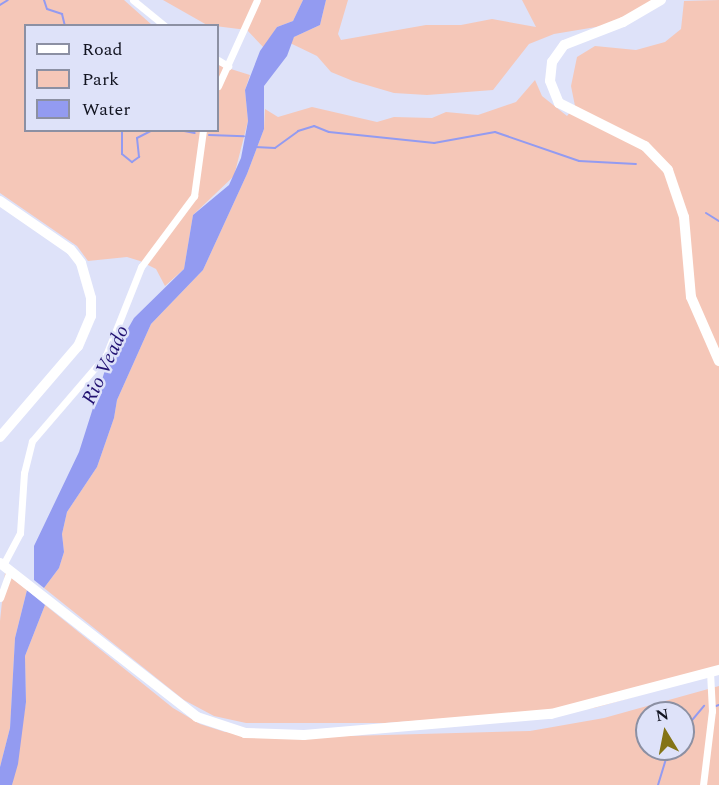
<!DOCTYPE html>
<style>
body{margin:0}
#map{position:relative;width:719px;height:785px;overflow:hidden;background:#dee2f9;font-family:Spectral,serif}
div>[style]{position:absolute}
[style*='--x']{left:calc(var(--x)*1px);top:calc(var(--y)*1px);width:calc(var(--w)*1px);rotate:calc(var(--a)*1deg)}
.green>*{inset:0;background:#f5c7b8}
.water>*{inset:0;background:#939bf1}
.stream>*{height:2px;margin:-1px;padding:0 1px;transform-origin:1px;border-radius:1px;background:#939bf1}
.street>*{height:7px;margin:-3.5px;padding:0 3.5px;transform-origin:3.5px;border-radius:3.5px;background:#fff}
.secondary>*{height:10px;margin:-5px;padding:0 5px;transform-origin:5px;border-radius:5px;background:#fff}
span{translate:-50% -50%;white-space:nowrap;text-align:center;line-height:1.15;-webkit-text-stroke:5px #dee2f9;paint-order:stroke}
.water-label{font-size:20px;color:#211171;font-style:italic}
.legend{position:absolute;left:24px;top:24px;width:195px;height:108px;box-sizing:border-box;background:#dee2f9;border:2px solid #8c90a3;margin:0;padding:8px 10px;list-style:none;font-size:18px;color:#121421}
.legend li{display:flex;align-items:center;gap:12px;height:30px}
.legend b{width:30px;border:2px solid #8c90a3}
.north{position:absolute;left:635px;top:701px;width:60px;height:60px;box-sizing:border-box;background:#dee2f9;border:2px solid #8c90a3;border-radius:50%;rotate:350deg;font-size:16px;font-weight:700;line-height:24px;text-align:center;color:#121421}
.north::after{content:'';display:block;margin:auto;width:21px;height:27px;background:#847416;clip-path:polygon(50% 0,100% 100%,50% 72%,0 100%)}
</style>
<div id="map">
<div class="green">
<i style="clip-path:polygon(0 0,124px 0,152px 25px,26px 26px,26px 130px,218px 130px,218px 65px,250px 75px,245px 90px,248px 121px,234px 176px,193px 215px,184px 269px,165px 286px,156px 269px,140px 261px,127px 257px,88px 261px,77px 246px,0 193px)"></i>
<i style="clip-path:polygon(163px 0,303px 0,293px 21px,277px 27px,264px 48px,247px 30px,207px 25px)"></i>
<i style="clip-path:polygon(326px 0,348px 0,338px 34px,341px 40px,426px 25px,461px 25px,492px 19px,536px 27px,522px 0,654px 0,638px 13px,602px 26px,554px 34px,529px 44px,493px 90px,427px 95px,394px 93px,353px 81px,331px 72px,317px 56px,290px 43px,294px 37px,320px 25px)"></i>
<i style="clip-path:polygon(719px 0,719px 673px,594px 708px,385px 723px,246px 723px,214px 716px,184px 700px,44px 588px,59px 568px,64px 552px,62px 534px,67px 512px,97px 467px,114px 418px,117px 400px,151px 324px,203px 270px,247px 174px,264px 129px,265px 109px,278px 117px,312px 107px,377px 122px,394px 117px,432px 118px,446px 112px,478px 115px,516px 102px,535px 80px,542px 96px,567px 116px,575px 106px,571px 86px,577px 57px,595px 46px,636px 50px,665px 42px,681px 29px,684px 1px)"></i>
<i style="clip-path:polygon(5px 573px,27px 590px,15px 638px,10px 728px,0 767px,0 621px)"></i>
<i style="clip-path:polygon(evenodd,45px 605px,173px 708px,200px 724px,225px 732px,313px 737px,530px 731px,604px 718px,719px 686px,719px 785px,12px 785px,26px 702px,25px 656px,45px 605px,647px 713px,683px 713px,683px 749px,647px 749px,647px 713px)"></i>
</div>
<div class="water">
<i style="clip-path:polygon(303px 0,326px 0,320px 25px,294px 37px,287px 56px,264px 86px,264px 129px,247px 174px,203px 270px,151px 324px,117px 400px,114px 418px,97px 467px,67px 512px,62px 534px,64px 552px,59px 568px,44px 588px,34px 580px,34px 546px,79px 452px,106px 367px,134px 318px,184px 269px,193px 215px,229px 185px,241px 158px,248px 121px,245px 90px,260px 51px,277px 27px,293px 21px)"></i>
<i style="clip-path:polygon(27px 590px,45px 605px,25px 656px,26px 702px,18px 764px,12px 785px,0 785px,0 767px,10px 728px,15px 638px)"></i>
</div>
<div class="stream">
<i style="--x:44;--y:0;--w:9;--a:72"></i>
<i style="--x:47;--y:9;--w:16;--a:18"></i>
<i style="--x:62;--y:14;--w:12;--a:76"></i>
<i style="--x:0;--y:5;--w:9;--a:-32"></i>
<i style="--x:122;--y:130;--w:24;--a:90"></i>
<i style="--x:122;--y:154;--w:13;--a:39"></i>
<i style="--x:132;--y:162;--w:9;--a:-36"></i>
<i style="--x:139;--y:157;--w:19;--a:-96"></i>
<i style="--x:137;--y:138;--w:18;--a:-27"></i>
<i style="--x:179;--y:130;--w:16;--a:11"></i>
<i style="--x:209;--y:135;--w:35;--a:2"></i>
<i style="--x:255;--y:147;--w:20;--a:3"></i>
<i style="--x:275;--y:148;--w:29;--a:-36"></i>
<i style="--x:298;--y:131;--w:17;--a:-17"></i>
<i style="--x:314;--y:126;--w:16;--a:22"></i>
<i style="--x:329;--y:132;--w:106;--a:6"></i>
<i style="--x:434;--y:143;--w:62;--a:-10.2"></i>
<i style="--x:495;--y:132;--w:89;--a:19"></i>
<i style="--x:579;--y:161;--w:57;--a:3"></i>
<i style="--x:706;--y:213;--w:15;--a:32"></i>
<i style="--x:716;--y:706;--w:3;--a:-18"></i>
<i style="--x:683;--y:731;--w:33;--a:-50"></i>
<i style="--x:658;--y:785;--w:38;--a:-73"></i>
</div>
<div class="street">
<i style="--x:133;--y:0;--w:41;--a:39.1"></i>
<i style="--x:218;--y:60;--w:12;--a:31"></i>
<i style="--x:218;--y:86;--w:94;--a:-65.6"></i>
<i style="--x:3;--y:565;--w:36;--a:-62"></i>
<i style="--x:20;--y:533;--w:60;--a:-86.2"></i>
<i style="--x:24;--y:473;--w:33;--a:-76"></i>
<i style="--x:32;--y:441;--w:113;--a:-49.3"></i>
<i style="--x:106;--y:355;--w:95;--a:-68.3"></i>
<i style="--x:141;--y:267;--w:89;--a:-53.3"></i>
<i style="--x:194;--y:196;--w:67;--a:-82.2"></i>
<i style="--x:0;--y:598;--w:29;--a:-70"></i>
<i style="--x:703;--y:785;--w:75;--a:-83.1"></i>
<i style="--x:712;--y:711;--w:40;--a:-92.9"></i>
</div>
<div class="secondary">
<i style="--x:661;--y:0;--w:44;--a:149.9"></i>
<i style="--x:623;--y:22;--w:63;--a:158.7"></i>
<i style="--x:564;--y:45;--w:21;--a:125"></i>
<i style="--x:552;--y:62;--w:19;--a:96"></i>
<i style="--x:550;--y:81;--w:24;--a:68"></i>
<i style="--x:559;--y:103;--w:96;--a:26.6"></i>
<i style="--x:645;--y:146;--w:33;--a:46"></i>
<i style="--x:668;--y:170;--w:50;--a:71.2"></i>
<i style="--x:684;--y:217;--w:80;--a:85"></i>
<i style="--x:691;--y:297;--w:70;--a:66.4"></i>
<i style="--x:0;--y:201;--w:86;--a:34.6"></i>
<i style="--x:71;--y:250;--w:16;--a:52"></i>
<i style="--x:81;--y:263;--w:36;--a:74"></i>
<i style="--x:91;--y:298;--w:18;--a:90"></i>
<i style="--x:91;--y:316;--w:33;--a:113"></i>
<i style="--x:78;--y:346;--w:120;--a:130.6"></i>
<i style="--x:0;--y:563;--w:250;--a:38"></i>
<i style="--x:197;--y:717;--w:51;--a:18.4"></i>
<i style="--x:245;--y:733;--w:59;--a:1.9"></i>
<i style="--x:304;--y:735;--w:248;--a:-4.9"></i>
<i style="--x:551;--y:714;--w:174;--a:-14.7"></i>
</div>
<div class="water-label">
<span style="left:106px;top:365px;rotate:-65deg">Rio Veado</span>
</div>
<ul class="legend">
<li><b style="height:8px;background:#fff"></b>Road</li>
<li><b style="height:16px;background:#f5c7b8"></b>Park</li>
<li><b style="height:16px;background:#939bf1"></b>Water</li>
</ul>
<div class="north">N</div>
</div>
